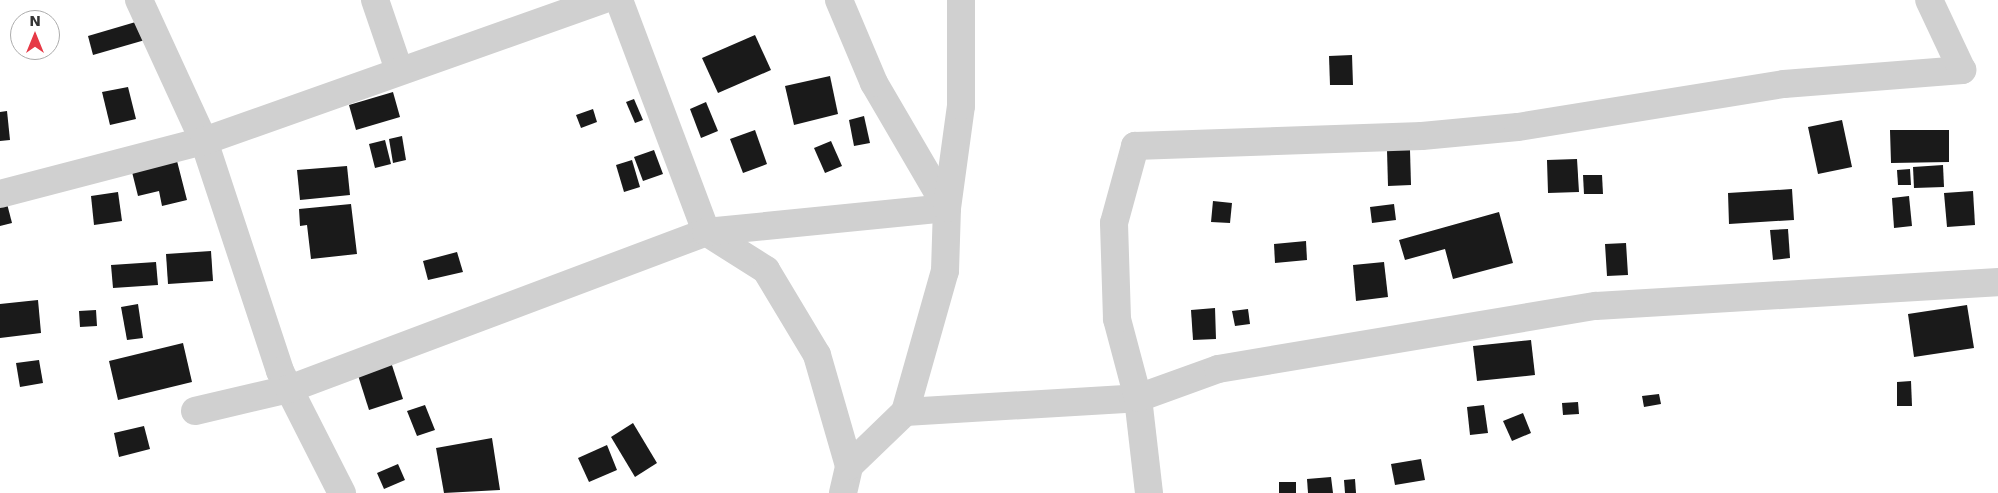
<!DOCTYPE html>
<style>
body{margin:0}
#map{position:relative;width:1998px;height:493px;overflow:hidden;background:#fff;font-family:"DejaVu Sans",sans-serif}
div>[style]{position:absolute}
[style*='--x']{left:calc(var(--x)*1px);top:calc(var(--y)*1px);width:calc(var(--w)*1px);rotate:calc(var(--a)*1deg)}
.building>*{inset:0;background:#1a1a1a}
.minor>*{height:28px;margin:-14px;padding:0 14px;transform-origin:14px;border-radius:14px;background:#d0d0d0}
span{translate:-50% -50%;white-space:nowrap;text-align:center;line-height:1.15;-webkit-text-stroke:5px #fff;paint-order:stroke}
.north{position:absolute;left:10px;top:10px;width:50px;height:50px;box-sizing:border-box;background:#fff;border:1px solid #adadad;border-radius:50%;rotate:0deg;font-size:14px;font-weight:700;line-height:20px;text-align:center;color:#333}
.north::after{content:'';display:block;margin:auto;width:18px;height:22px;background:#e63946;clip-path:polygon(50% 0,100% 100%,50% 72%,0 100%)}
</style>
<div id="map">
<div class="building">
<i style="clip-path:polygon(139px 21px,145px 40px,93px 55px,88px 36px)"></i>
<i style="clip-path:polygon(755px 35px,771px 70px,718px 93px,702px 58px)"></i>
<i style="clip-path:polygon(1352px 55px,1353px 85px,1330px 85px,1329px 56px)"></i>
<i style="clip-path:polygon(830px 76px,838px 114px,794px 125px,785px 86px)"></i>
<i style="clip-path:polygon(128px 87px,136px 119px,110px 125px,102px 92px)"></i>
<i style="clip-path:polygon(393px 92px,400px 117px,356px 130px,349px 105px)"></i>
<i style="clip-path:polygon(634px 99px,643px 120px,635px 123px,626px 102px)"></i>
<i style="clip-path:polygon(706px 102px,718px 131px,701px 138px,690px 109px)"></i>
<i style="clip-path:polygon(593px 109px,597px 122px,581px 128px,576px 115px)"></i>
<i style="clip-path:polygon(7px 111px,10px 140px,0 141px,0 112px)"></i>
<i style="clip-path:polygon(864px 116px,870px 143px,854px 146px,849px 120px)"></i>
<i style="clip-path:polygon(1842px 120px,1852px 167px,1818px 174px,1808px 127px)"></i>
<i style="clip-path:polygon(755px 130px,767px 164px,743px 173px,730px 139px)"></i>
<i style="clip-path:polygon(1890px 130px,1949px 130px,1949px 162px,1891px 163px)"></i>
<i style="clip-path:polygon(402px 136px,406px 160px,393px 163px,389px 139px)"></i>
<i style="clip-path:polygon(385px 140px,391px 164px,375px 168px,369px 144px)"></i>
<i style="clip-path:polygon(831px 141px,842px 166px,825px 173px,814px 148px)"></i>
<i style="clip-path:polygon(654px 150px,663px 174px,643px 181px,634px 157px)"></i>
<i style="clip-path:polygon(1387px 150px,1410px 150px,1411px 185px,1388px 186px)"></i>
<i style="clip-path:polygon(176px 157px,187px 200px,162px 206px,159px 191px,138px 196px,131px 168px)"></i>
<i style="clip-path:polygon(1577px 159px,1579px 192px,1548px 193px,1547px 160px)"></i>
<i style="clip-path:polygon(632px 160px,640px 187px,624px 192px,616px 165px)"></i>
<i style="clip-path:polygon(1943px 165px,1944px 187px,1914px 188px,1913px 167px)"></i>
<i style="clip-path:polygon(347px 166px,350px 195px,300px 200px,297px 170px)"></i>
<i style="clip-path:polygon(1910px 169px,1911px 185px,1898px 185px,1897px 170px)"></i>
<i style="clip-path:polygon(1583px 175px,1602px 175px,1603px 194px,1584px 194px)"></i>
<i style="clip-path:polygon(1792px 189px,1794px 220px,1729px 224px,1728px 193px)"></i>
<i style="clip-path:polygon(1973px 191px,1975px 225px,1947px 227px,1944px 193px)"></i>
<i style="clip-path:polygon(118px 192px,122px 221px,94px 225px,91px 196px)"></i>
<i style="clip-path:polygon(5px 196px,12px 223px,0 226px,0 197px)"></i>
<i style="clip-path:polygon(1909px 196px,1912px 226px,1894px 228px,1892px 198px)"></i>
<i style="clip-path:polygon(1213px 201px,1232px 203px,1230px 223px,1211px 222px)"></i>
<i style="clip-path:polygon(351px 204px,357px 254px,311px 259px,307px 225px,300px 226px,299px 209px)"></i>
<i style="clip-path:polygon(1394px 204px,1396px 220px,1372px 223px,1370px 207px)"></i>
<i style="clip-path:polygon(1499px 212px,1513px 263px,1453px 279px,1445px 249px,1405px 260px,1399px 240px)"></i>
<i style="clip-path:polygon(1788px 229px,1790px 258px,1773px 260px,1770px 230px)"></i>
<i style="clip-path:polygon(1306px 241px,1307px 260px,1275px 263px,1274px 244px)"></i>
<i style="clip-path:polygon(1626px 243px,1628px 275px,1607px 276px,1605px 244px)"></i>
<i style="clip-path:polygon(211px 251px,213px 281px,168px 284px,166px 254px)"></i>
<i style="clip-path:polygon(457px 252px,463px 272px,428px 280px,423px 261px)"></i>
<i style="clip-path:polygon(156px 262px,158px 285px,113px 288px,111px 265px)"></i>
<i style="clip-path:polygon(1384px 262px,1388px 297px,1356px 301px,1353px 265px)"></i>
<i style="clip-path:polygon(38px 300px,41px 333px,0 338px,0 304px)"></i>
<i style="clip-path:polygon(138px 304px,143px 338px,127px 340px,121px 307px)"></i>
<i style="clip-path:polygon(1967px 305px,1974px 348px,1914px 357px,1908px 314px)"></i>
<i style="clip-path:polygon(1215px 308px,1216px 339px,1193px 340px,1191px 310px)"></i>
<i style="clip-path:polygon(1248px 309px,1250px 324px,1235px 326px,1232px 311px)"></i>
<i style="clip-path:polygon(96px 310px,97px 326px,80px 327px,79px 311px)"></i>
<i style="clip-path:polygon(1531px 340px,1535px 375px,1477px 381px,1473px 346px)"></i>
<i style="clip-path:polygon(183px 343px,192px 382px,118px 400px,109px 361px)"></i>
<i style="clip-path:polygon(390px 359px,403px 399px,369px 410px,356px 369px)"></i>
<i style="clip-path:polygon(39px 360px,43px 383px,20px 387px,16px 363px)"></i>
<i style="clip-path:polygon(1911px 381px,1912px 406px,1897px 406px,1897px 382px)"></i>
<i style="clip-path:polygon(1659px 394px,1661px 404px,1644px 407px,1642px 396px)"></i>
<i style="clip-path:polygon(1578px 402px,1579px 414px,1563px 415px,1562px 403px)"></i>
<i style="clip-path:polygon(425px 405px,435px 430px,417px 436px,407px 411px)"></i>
<i style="clip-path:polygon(1484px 405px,1488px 433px,1470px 435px,1467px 407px)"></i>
<i style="clip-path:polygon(1523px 413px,1531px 433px,1512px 441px,1503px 421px)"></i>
<i style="clip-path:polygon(633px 423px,657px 463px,635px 477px,611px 437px)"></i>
<i style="clip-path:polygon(144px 426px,150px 449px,119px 457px,114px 433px)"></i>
<i style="clip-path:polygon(492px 438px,500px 490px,444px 493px,436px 448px)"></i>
<i style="clip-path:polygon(607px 445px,617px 470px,589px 482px,578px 458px)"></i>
<i style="clip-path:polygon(1421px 459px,1425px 480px,1395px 485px,1391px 464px)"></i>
<i style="clip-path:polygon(398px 464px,405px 480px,384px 489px,377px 473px)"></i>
<i style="clip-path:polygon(1331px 477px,1333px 493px,1308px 493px,1307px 479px)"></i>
<i style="clip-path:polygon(1355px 479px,1356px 493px,1345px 493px,1344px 480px)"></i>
<i style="clip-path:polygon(1279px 482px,1296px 482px,1296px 493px,1279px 493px)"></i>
</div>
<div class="minor">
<i style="--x:139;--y:0;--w:155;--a:65.3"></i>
<i style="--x:204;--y:141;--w:242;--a:71.7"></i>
<i style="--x:280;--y:371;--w:137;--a:63.1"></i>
<i style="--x:375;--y:0;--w:74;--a:71.1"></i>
<i style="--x:619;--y:0;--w:248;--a:69.4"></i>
<i style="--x:706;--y:232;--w:71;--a:32.3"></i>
<i style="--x:766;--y:270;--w:99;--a:59"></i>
<i style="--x:817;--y:355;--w:116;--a:73.9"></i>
<i style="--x:0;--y:194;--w:211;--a:-14.6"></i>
<i style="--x:204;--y:141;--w:422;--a:-19.5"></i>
<i style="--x:195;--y:411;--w:97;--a:-13.2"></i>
<i style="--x:289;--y:389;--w:446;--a:-20.6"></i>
<i style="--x:706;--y:232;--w:242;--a:-5.7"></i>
<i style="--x:947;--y:208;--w:145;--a:-120.3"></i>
<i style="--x:874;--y:83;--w:90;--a:-112.9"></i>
<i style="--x:905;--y:412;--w:233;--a:-3.4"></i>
<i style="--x:1138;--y:398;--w:85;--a:-19.9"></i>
<i style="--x:1218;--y:369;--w:383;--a:-9.5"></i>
<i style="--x:1596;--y:306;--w:403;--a:-3.4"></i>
<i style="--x:843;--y:493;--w:28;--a:-77"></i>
<i style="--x:849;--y:466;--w:78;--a:-44"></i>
<i style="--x:905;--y:412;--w:147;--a:-74.2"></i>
<i style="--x:945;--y:271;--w:63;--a:-88.2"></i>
<i style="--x:947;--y:208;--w:103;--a:-82.2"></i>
<i style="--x:961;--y:106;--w:106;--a:-90"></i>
<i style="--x:1149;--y:493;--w:96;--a:-96.6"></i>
<i style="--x:1138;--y:398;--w:82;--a:-104.9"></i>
<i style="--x:1117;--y:319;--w:96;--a:-91.8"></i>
<i style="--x:1114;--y:223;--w:80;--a:-74.7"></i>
<i style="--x:1135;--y:146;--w:287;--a:-2"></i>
<i style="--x:1422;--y:136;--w:96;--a:-5.4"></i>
<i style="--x:1518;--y:127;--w:269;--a:-9.2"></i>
<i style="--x:1784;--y:84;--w:179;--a:-4.5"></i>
<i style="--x:1962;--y:70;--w:77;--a:-115.2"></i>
</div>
<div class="north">N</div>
</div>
